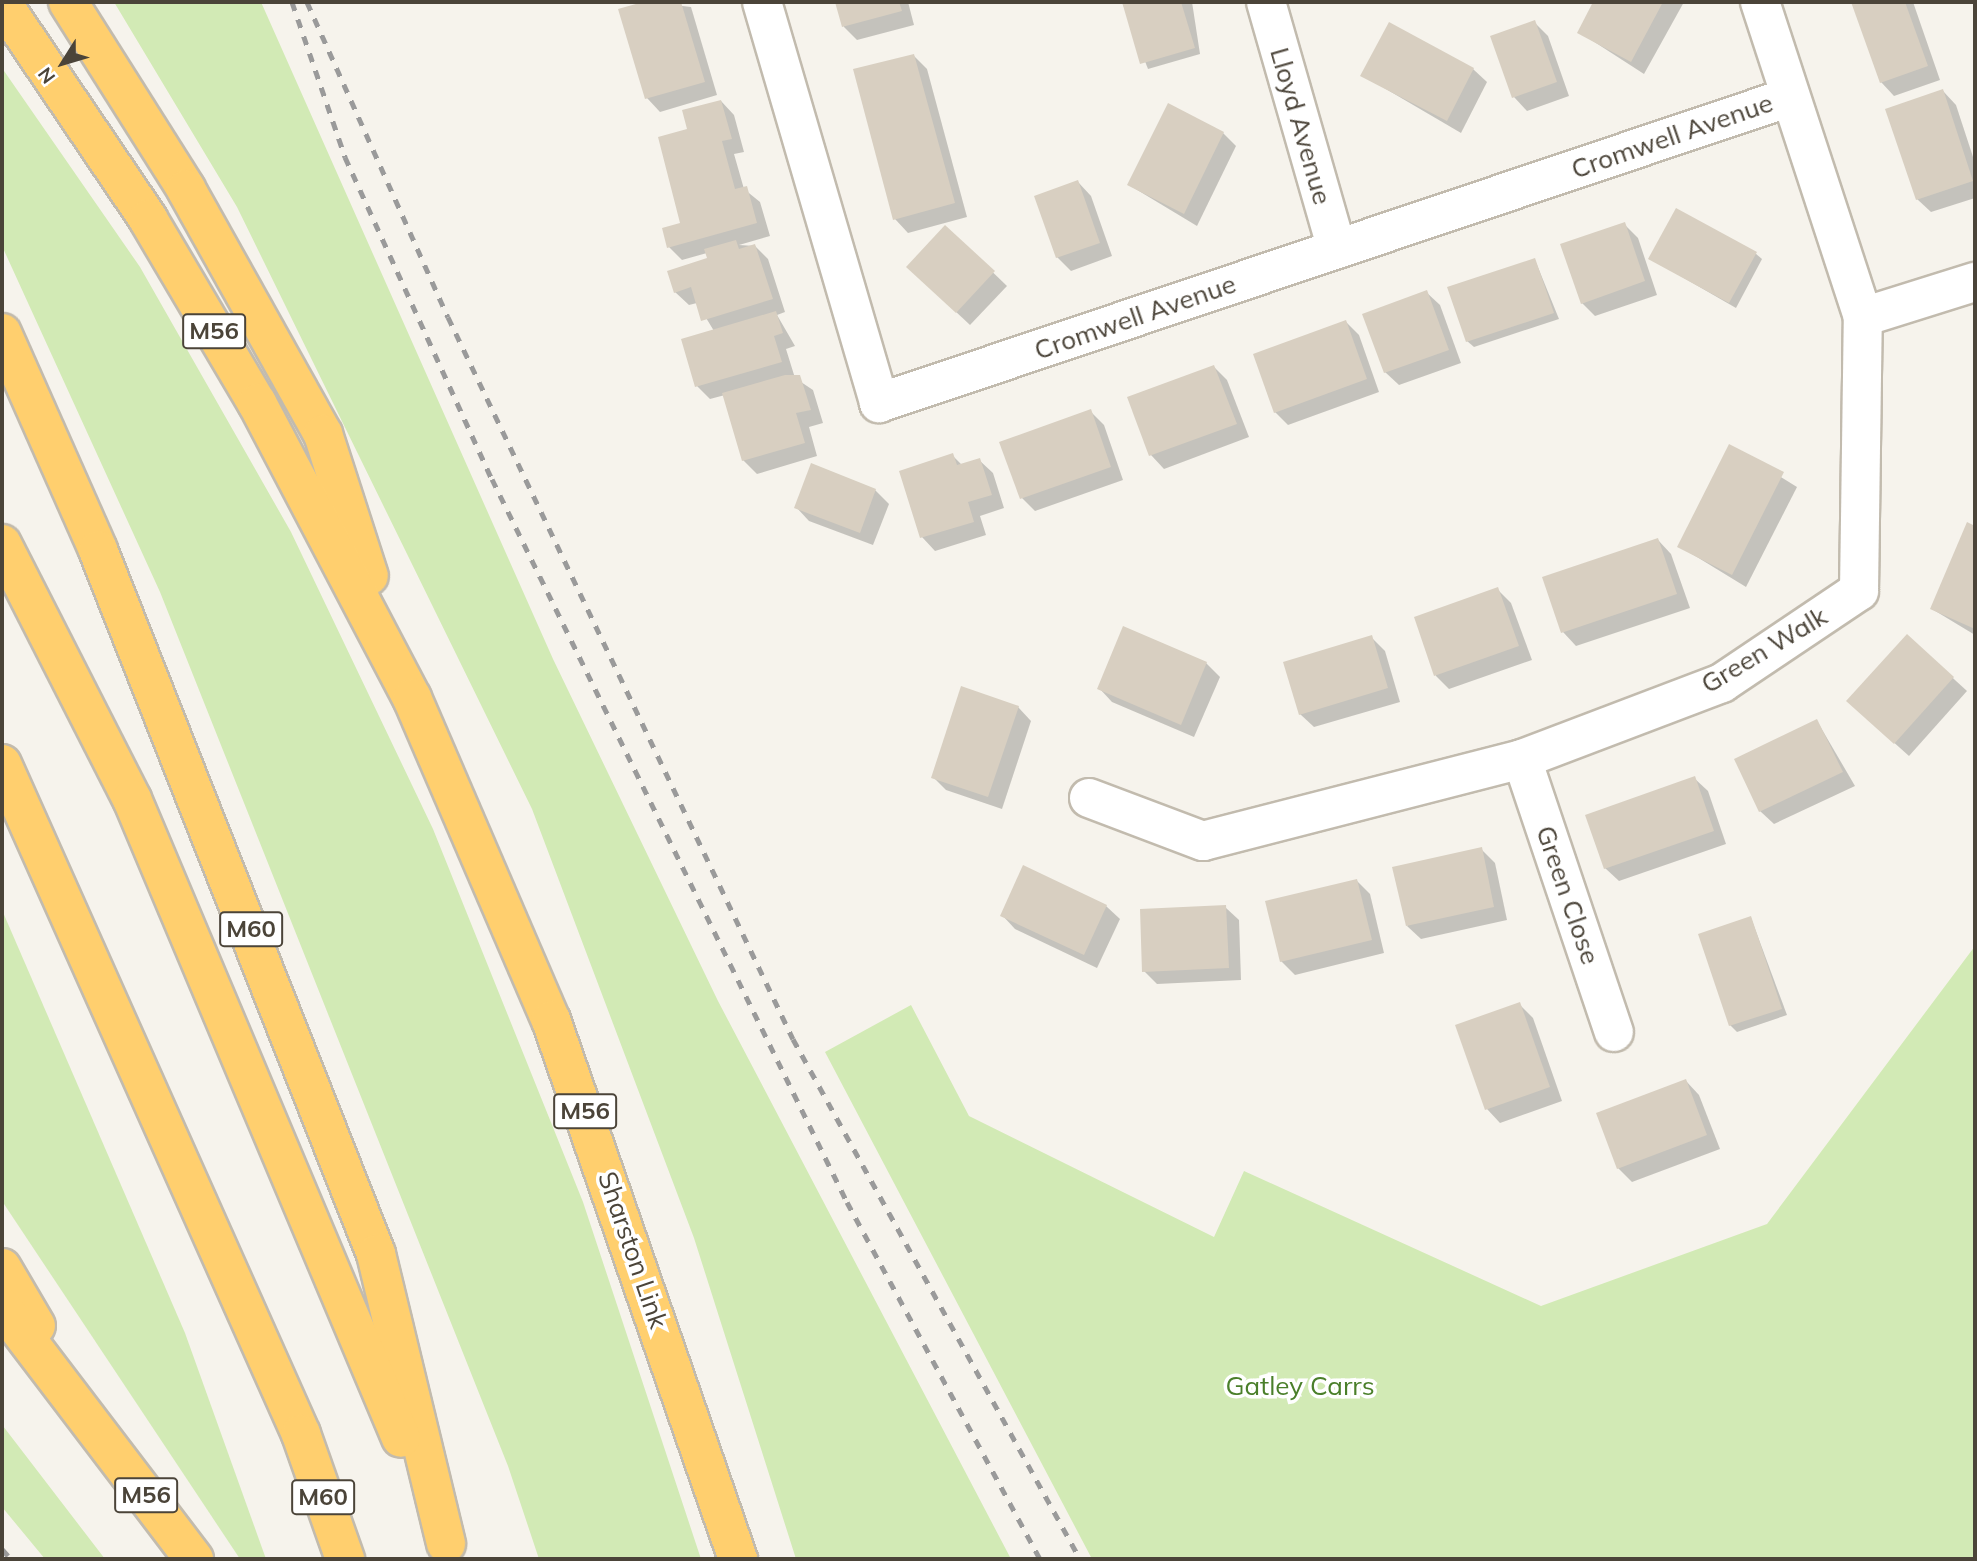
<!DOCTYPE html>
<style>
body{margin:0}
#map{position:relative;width:1977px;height:1561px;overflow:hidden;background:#f6f3ec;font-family:Mulish,sans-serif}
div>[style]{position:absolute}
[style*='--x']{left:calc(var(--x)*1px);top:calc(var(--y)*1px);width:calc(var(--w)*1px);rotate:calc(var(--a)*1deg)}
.green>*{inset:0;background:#d2eab5}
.shadow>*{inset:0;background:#0003}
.building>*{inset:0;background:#d8cfc1}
.roads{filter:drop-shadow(2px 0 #c2bbae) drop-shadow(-2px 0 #c2bbae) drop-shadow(0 2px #c2bbae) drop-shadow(0 -2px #c2bbae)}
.minor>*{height:38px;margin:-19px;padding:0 19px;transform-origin:19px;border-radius:19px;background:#fff}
.motorway>*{height:38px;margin:-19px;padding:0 19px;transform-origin:19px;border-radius:19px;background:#ffcf6e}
.rail>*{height:5px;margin-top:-2.5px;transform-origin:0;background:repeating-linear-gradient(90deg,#9a9a9a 0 9px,transparent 0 18px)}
span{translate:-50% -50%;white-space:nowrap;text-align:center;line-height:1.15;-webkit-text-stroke:7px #fff;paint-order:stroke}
.shield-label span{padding:2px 5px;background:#fff;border:2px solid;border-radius:5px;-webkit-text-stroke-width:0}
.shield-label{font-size:24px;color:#4b4439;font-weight:700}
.street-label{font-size:26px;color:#4b4439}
.park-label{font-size:26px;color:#4a7f2a}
.frame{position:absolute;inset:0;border:4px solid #4b4439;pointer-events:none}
.north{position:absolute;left:28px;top:28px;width:70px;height:70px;-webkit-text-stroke:5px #fff;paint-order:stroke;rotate:233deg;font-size:19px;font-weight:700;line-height:28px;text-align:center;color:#4b4439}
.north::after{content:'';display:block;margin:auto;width:24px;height:32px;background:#4b4439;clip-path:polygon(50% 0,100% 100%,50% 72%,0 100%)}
</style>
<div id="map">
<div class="green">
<i style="clip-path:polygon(114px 2px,261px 2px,553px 659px,718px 1001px,1011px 1559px,796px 1559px,694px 1238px,532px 809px,237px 207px)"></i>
<i style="clip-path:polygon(2px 68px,140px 267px,291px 532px,433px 829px,583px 1202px,701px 1559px,539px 1559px,508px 1466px,160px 592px,2px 246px)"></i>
<i style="clip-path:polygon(2px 910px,185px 1333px,266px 1559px,240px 1559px,2px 1201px)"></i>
<i style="clip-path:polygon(1975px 946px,1975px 1559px,1092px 1559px,825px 1052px,911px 1005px,969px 1116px,1214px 1237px,1244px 1171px,1541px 1306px,1767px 1224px)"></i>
<i style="clip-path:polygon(2px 1424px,3px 1426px,105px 1559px,45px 1559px,2px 1507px)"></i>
</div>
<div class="shadow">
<i style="clip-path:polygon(649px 2px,691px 7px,717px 95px,660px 112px,647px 98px,620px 11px)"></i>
<i style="clip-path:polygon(837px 2px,908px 2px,914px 25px,857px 40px,844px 27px)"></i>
<i style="clip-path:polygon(1122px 2px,1192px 2px,1200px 54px,1148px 69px)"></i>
<i style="clip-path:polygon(1596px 2px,1684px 2px,1644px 74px,1579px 32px)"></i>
<i style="clip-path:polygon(1853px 2px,1913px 2px,1940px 80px,1894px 96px,1881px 82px)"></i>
<i style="clip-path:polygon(1534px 22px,1548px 36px,1569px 96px,1527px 111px,1514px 97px,1492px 37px)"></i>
<i style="clip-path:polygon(914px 56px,927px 69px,967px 217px,908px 233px,895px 219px)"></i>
<i style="clip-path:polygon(1473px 69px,1487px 82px,1461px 133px,1362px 75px)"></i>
<i style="clip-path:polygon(1943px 91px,1956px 105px,1975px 163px,1975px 198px,1931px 212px,1917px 199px)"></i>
<i style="clip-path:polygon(721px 101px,734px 115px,744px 152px,734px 154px,744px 189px,760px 202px,770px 236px,739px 245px,755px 246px,768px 259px,785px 312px,777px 315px,795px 346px,786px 349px,795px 378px,813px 390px,823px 423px,809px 427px,817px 456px,757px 474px,743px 460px,725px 395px,710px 399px,697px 386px,714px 331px,697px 303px,689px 305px,675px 292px,709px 260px,707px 253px,682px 260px,669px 247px,682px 224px,689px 131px)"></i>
<i style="clip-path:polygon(1223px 133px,1236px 146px,1197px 226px,1129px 185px)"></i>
<i style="clip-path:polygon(1078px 182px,1091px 196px,1112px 256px,1071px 271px,1057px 257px)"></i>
<i style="clip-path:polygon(1624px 224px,1638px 238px,1657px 295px,1595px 316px,1582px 303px)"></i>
<i style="clip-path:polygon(946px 227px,1007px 286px,970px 325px,922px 280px)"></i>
<i style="clip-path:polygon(1755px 253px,1762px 259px,1736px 308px,1651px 259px)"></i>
<i style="clip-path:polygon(1535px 260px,1559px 319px,1474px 347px,1467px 341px)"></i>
<i style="clip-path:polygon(1426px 292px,1440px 305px,1461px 363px,1399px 385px,1385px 372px)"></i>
<i style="clip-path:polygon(1346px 322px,1359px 335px,1379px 392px,1288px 425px,1275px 412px)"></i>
<i style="clip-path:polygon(1214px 367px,1227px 380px,1249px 437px,1164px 469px,1151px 455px,1129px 398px)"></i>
<i style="clip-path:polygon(1090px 411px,1104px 425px,1123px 480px,1035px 511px,1022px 498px)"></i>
<i style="clip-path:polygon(1730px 446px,1797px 487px,1746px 587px,1679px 546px)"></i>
<i style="clip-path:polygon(952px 455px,962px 465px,979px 460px,993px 473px,1004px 508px,980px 516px,986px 535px,935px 551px,922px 537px)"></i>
<i style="clip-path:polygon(875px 490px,889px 504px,873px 545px,809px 521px,796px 507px)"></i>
<i style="clip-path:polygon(1968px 525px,1975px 528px,1975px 635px,1932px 609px)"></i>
<i style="clip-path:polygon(1658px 540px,1671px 554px,1690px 608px,1576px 646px,1563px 632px)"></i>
<i style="clip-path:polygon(1498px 590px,1511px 603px,1532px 660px,1449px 689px,1436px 676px,1416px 618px)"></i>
<i style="clip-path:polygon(1907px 636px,1967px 691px,1909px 756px,1862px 714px)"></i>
<i style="clip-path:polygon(1371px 637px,1385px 651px,1400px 702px,1314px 727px,1300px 714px)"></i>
<i style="clip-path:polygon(1206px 663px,1220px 677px,1194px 737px,1112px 702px,1099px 688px)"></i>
<i style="clip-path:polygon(1018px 707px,1031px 721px,1002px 809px,946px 790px,933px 777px)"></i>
<i style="clip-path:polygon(1817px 721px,1855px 786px,1774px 824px,1760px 811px)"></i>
<i style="clip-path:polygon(1694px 778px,1708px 791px,1726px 844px,1619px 881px,1605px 868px)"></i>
<i style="clip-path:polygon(1481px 849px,1495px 863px,1507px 920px,1421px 939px,1407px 926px)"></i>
<i style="clip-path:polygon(1357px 881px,1370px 894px,1384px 953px,1295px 975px,1281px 961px)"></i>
<i style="clip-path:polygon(1106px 906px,1120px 919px,1097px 968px,1015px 929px,1002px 915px)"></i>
<i style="clip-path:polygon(1225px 907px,1239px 920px,1241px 980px,1157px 984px,1144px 971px)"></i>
<i style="clip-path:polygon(1751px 918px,1787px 1015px,1737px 1032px,1730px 1025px)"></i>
<i style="clip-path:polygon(1519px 1004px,1533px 1018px,1562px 1101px,1500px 1123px,1487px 1109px)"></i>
<i style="clip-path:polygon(1686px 1081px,1699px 1095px,1720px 1149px,1632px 1182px,1618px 1168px)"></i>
</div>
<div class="building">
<i style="clip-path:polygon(643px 2px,681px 2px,705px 82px,645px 99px,618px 9px)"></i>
<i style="clip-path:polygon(835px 2px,899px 2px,902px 11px,842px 27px)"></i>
<i style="clip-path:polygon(1122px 2px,1181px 2px,1195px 48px,1140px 64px)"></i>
<i style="clip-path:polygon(1593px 2px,1663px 2px,1631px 62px,1577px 33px)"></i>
<i style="clip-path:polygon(1851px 2px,1905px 2px,1928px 66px,1880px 83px)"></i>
<i style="clip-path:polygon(1535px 20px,1557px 82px,1512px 98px,1490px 36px)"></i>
<i style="clip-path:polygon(1389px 22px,1474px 68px,1447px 121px,1360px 76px)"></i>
<i style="clip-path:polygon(914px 54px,955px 203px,893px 220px,853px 69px)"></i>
<i style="clip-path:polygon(1943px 89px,1973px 181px,1916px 200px,1885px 109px)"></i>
<i style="clip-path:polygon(721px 100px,732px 139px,722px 141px,735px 189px,747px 186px,757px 223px,667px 248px,662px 228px,680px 223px,658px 137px,687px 129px,682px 110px)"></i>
<i style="clip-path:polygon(1168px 103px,1224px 132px,1184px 214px,1127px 185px)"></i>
<i style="clip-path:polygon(1078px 180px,1100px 243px,1056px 258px,1034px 196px)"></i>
<i style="clip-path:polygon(1676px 208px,1757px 252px,1729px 303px,1648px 259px)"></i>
<i style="clip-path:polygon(1625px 222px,1645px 281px,1581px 304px,1560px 244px)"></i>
<i style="clip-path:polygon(945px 225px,995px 271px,956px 313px,906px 267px)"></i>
<i style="clip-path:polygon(736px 240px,739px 249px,755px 244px,773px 299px,701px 321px,691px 287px,674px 293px,667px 271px,707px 258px,704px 249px)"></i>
<i style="clip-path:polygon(1535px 258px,1554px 313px,1466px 342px,1447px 287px)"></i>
<i style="clip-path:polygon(1427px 290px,1449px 350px,1384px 373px,1362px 314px)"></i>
<i style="clip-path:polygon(776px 311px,783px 333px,774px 336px,782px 362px,695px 387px,681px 339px)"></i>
<i style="clip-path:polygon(1346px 320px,1367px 379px,1274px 413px,1253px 354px)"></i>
<i style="clip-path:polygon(1214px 365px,1237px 424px,1149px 456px,1127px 397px)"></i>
<i style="clip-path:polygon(785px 375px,800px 375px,811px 410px,796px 413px,805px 443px,742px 461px,722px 393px)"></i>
<i style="clip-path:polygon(1091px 409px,1111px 467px,1020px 499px,999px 442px)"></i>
<i style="clip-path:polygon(1729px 444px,1784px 472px,1732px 575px,1677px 547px)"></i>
<i style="clip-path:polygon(953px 453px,957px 465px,980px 458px,992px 495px,968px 502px,974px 522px,920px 538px,899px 471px)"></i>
<i style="clip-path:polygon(811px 463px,876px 489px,860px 533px,794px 508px)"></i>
<i style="clip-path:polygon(1967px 522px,1975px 526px,1975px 629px,1930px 609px)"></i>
<i style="clip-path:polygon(1658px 538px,1677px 594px,1561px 633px,1542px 577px)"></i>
<i style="clip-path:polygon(1498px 587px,1519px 646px,1434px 676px,1414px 617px)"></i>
<i style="clip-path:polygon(1123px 626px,1207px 662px,1181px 725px,1097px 689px)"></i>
<i style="clip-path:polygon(1907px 634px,1954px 677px,1894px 744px,1846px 701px)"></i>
<i style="clip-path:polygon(1372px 635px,1388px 688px,1299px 715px,1283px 662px)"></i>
<i style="clip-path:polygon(961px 686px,1019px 706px,988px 797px,931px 778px)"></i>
<i style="clip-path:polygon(1817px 719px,1843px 772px,1759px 812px,1734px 759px)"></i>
<i style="clip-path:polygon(1695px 776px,1714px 831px,1604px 869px,1585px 815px)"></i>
<i style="clip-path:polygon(1482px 847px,1494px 907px,1406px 926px,1392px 867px)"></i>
<i style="clip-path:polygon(1023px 865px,1107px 905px,1084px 955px,1000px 916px)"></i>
<i style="clip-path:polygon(1357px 879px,1372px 940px,1280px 962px,1265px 901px)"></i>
<i style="clip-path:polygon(1226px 905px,1229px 968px,1142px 972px,1140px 909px)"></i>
<i style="clip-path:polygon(1751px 916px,1782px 1009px,1729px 1026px,1698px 934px)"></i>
<i style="clip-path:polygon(1520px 1002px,1550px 1087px,1485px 1110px,1455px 1025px)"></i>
<i style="clip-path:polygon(1686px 1079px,1707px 1135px,1617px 1169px,1596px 1113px)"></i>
</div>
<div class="roads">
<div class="minor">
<i style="--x:762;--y:2;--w:418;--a:73.7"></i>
<i style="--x:879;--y:403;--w:958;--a:-18.57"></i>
<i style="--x:1266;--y:2;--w:257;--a:74"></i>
<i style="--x:1863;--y:317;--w:117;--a:-17.4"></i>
<i style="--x:1522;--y:759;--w:288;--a:71.4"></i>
<i style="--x:1089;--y:798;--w:122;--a:20.7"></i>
<i style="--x:1203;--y:841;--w:329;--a:-14.4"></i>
<i style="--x:1522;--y:759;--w:214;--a:-20.8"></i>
<i style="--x:1722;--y:683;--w:165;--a:-33.9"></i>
<i style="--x:1859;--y:591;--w:274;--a:-89.2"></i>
<i style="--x:1863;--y:317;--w:331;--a:-108.1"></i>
</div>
<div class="motorway">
<i style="--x:68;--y:2;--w:221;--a:57.7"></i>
<i style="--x:186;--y:189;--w:281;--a:60.8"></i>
<i style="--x:323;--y:434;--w:149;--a:72.1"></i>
<i style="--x:2;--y:3;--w:261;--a:55.9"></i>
<i style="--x:148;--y:219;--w:214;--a:59.4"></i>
<i style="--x:257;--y:403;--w:333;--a:62.3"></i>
<i style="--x:412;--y:698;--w:351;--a:66.7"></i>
<i style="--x:551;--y:1020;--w:571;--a:70.87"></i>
<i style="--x:2;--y:333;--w:237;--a:66.1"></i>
<i style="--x:98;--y:550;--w:757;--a:68.45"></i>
<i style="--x:376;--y:1254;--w:298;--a:76.4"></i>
<i style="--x:2;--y:544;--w:286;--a:63"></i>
<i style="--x:132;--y:799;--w:693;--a:67.17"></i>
<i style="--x:2;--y:764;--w:734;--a:65.95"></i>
<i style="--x:301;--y:1434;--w:133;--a:70.6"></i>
<i style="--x:2;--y:1268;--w:67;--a:59.6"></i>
<i style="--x:2;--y:1307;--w:317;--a:52.7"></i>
</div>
</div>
<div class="rail">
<i style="--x:292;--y:2;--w:164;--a:71.1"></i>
<i style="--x:345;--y:157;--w:354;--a:65.5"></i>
<i style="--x:492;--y:479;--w:805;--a:63.85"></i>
<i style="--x:847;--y:1202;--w:406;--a:61.6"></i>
<i style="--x:307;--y:2;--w:345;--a:65.9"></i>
<i style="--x:448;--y:317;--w:800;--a:64.46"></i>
<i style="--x:793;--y:1039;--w:594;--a:61.1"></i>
<i style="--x:2;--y:1549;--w:13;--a:48"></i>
</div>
<div class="shield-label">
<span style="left:214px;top:331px">M56</span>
<span style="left:251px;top:929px">M60</span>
<span style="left:585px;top:1111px">M56</span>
<span style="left:146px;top:1495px">M56</span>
<span style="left:323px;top:1497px">M60</span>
</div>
<div class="street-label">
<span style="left:1301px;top:126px;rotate:74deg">Lloyd Avenue</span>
<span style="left:1672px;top:136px;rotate:-19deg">Cromwell Avenue</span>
<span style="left:1135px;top:317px;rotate:-19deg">Cromwell Avenue</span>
<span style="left:1764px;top:650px;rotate:-31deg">Green Walk</span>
<span style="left:1568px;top:895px;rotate:71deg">Green Close</span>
<span style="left:633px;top:1250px;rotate:71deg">Sharston Link</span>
</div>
<div class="park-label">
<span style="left:1300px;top:1386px">Gatley Carrs</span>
</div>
<div class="frame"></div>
<div class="north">N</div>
</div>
